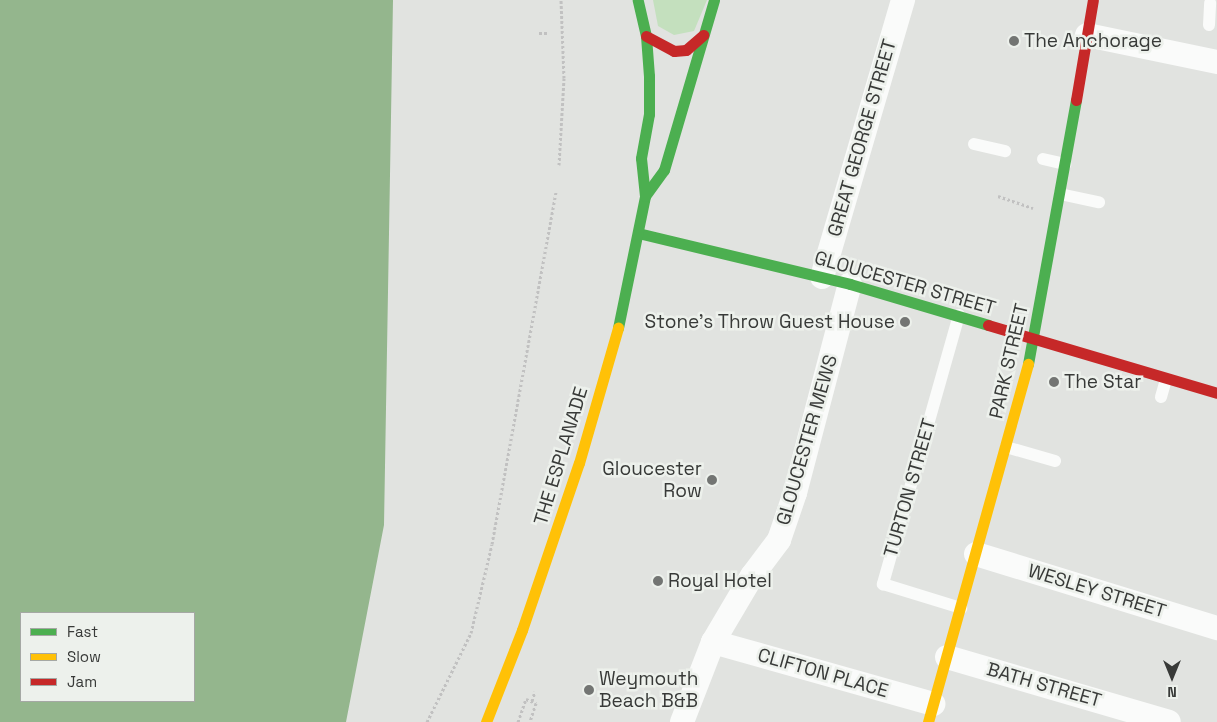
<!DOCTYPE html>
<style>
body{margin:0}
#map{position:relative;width:1217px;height:722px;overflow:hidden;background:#e1e3e0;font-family:"Space Grotesk",sans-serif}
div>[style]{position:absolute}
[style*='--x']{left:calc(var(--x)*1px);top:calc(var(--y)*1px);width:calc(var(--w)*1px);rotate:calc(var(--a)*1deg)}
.green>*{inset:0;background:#c4e0be}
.water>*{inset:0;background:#94b68d}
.path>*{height:3px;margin-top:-1.5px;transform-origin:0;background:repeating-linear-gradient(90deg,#c1c1c1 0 2.5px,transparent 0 5px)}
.lane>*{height:12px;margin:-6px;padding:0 6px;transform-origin:6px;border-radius:6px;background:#fafbfa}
.street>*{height:24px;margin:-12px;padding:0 12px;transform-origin:12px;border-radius:12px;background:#fafbfa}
.fast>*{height:11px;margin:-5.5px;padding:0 5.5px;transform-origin:5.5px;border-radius:5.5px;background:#4caf50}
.slow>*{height:11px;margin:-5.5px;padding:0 5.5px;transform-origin:5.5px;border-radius:5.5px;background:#ffc107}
.jam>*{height:11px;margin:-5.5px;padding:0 5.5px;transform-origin:5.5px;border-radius:5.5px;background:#c62828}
.dots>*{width:14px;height:14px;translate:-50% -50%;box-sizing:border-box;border:2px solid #edf1ec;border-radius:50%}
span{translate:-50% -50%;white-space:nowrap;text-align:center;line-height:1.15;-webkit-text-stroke:5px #edf1ec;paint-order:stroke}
.poi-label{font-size:19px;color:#383a38}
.left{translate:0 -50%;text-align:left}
.right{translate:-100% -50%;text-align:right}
.street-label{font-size:19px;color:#383a38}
.legend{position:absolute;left:20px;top:612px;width:175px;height:90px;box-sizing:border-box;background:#edf1ec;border:1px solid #a5a8a4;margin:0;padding:6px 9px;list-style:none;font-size:15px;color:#383a38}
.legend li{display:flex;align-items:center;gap:10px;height:25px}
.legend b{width:25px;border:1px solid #a5a8a4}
.north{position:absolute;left:1147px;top:652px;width:50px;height:50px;-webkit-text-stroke:4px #edf1ec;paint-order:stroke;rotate:180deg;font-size:14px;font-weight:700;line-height:20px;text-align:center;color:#383a38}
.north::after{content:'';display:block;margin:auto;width:18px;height:22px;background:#383a38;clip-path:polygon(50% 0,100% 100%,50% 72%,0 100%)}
</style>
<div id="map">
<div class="green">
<i style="clip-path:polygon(653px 0,707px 0,694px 31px,674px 35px,658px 26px)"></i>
</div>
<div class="water">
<i style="clip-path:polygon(evenodd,0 0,393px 0,384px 525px,346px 722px,0 722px,0 0,21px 613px,194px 613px,194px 701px,21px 701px,21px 613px)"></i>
</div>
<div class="path">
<i style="--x:539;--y:33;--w:9;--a:0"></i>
<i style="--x:559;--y:165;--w:87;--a:-86.7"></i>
<i style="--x:564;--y:78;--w:78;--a:-92.2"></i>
<i style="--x:998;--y:196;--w:37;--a:19"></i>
<i style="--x:532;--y:701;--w:10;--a:-73"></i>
<i style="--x:427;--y:722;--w:99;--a:-63.7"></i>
<i style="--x:471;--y:633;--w:91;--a:-76.7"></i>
<i style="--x:492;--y:544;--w:359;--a:-79.7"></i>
<i style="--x:518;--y:722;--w:24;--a:-71"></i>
<i style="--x:526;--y:699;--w:11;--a:22"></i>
<i style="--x:536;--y:703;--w:20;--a:108"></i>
</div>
<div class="lane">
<i style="--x:1209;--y:25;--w:22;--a:-87"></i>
<i style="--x:974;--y:144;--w:32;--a:13"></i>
<i style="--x:1043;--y:159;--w:23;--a:13"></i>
<i style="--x:1060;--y:194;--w:40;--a:12"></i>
<i style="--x:959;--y:315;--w:280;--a:105.8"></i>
<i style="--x:883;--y:584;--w:82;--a:17.1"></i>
<i style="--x:1161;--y:397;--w:18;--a:-74"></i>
<i style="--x:1006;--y:447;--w:51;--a:15.9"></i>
</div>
<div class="street">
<i style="--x:1087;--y:35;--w:133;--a:11.7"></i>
<i style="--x:822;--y:277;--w:289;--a:-73.7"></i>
<i style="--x:976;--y:554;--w:252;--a:17.1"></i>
<i style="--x:713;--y:642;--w:229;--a:15.7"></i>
<i style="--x:947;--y:657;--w:231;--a:16.3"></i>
<i style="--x:682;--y:722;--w:86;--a:-68.8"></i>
<i style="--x:713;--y:642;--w:77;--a:-59.4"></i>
<i style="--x:752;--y:576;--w:45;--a:-53.1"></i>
<i style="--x:779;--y:540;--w:50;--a:-71.2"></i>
<i style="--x:795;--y:493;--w:216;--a:-75.3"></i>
</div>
<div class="fast">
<i style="--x:645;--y:196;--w:32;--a:-54"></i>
<i style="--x:664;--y:170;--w:177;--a:-73.6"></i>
<i style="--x:638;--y:233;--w:218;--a:13.5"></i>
<i style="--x:850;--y:284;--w:144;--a:16.5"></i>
<i style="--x:618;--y:328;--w:135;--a:-78.4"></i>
<i style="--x:645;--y:196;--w:38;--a:-96"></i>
<i style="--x:641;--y:158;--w:45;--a:-79.7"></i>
<i style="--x:649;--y:114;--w:38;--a:-90"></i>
<i style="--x:649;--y:76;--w:40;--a:-94.3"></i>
<i style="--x:646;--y:36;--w:37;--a:-103"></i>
<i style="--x:1028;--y:364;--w:268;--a:-79.7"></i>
</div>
<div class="slow">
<i style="--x:486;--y:722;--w:99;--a:-68.6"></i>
<i style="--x:522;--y:630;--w:176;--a:-71.2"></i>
<i style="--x:579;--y:463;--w:141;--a:-73.9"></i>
<i style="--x:928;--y:722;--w:372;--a:-74.4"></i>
</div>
<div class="jam">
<i style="--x:646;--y:36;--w:32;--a:28"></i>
<i style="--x:674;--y:51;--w:12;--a:-5"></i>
<i style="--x:686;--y:50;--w:23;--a:-41"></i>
<i style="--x:1076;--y:100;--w:101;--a:-80.4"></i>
<i style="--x:988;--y:325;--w:239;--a:16.5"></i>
</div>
<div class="dots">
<i style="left:1014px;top:41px;background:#737573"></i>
<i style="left:905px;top:322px;background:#737573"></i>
<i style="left:1054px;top:382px;background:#737573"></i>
<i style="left:712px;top:480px;background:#737573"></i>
<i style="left:658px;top:581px;background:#737573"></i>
<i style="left:589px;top:690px;background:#737573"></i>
</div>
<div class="poi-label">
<span class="left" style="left:1024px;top:41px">The Anchorage</span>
<span class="right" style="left:895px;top:322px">Stone's Throw Guest House</span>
<span class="left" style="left:1064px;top:382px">The Star</span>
<span class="right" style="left:702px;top:480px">Gloucester<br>Row</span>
<span class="left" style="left:668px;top:581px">Royal Hotel</span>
<span class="left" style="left:599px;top:690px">Weymouth<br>Beach B&amp;B</span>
</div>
<div class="street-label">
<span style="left:862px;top:138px;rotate:-74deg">GREAT GEORGE STREET</span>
<span style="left:905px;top:283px;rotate:16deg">GLOUCESTER STREET</span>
<span style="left:1009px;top:361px;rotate:-77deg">PARK STREET</span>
<span style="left:807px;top:440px;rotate:-74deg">GLOUCESTER MEWS</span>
<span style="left:561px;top:456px;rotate:-73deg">THE ESPLANADE</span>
<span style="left:910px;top:488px;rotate:-74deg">TURTON STREET</span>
<span style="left:1097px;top:591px;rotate:17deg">WESLEY STREET</span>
<span style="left:823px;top:673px;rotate:16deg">CLIFTON PLACE</span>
<span style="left:1044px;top:685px;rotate:16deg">BATH STREET</span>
</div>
<ul class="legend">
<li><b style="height:6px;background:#4caf50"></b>Fast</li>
<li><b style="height:6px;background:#ffc107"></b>Slow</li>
<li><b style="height:6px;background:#c62828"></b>Jam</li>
</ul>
<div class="north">N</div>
</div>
